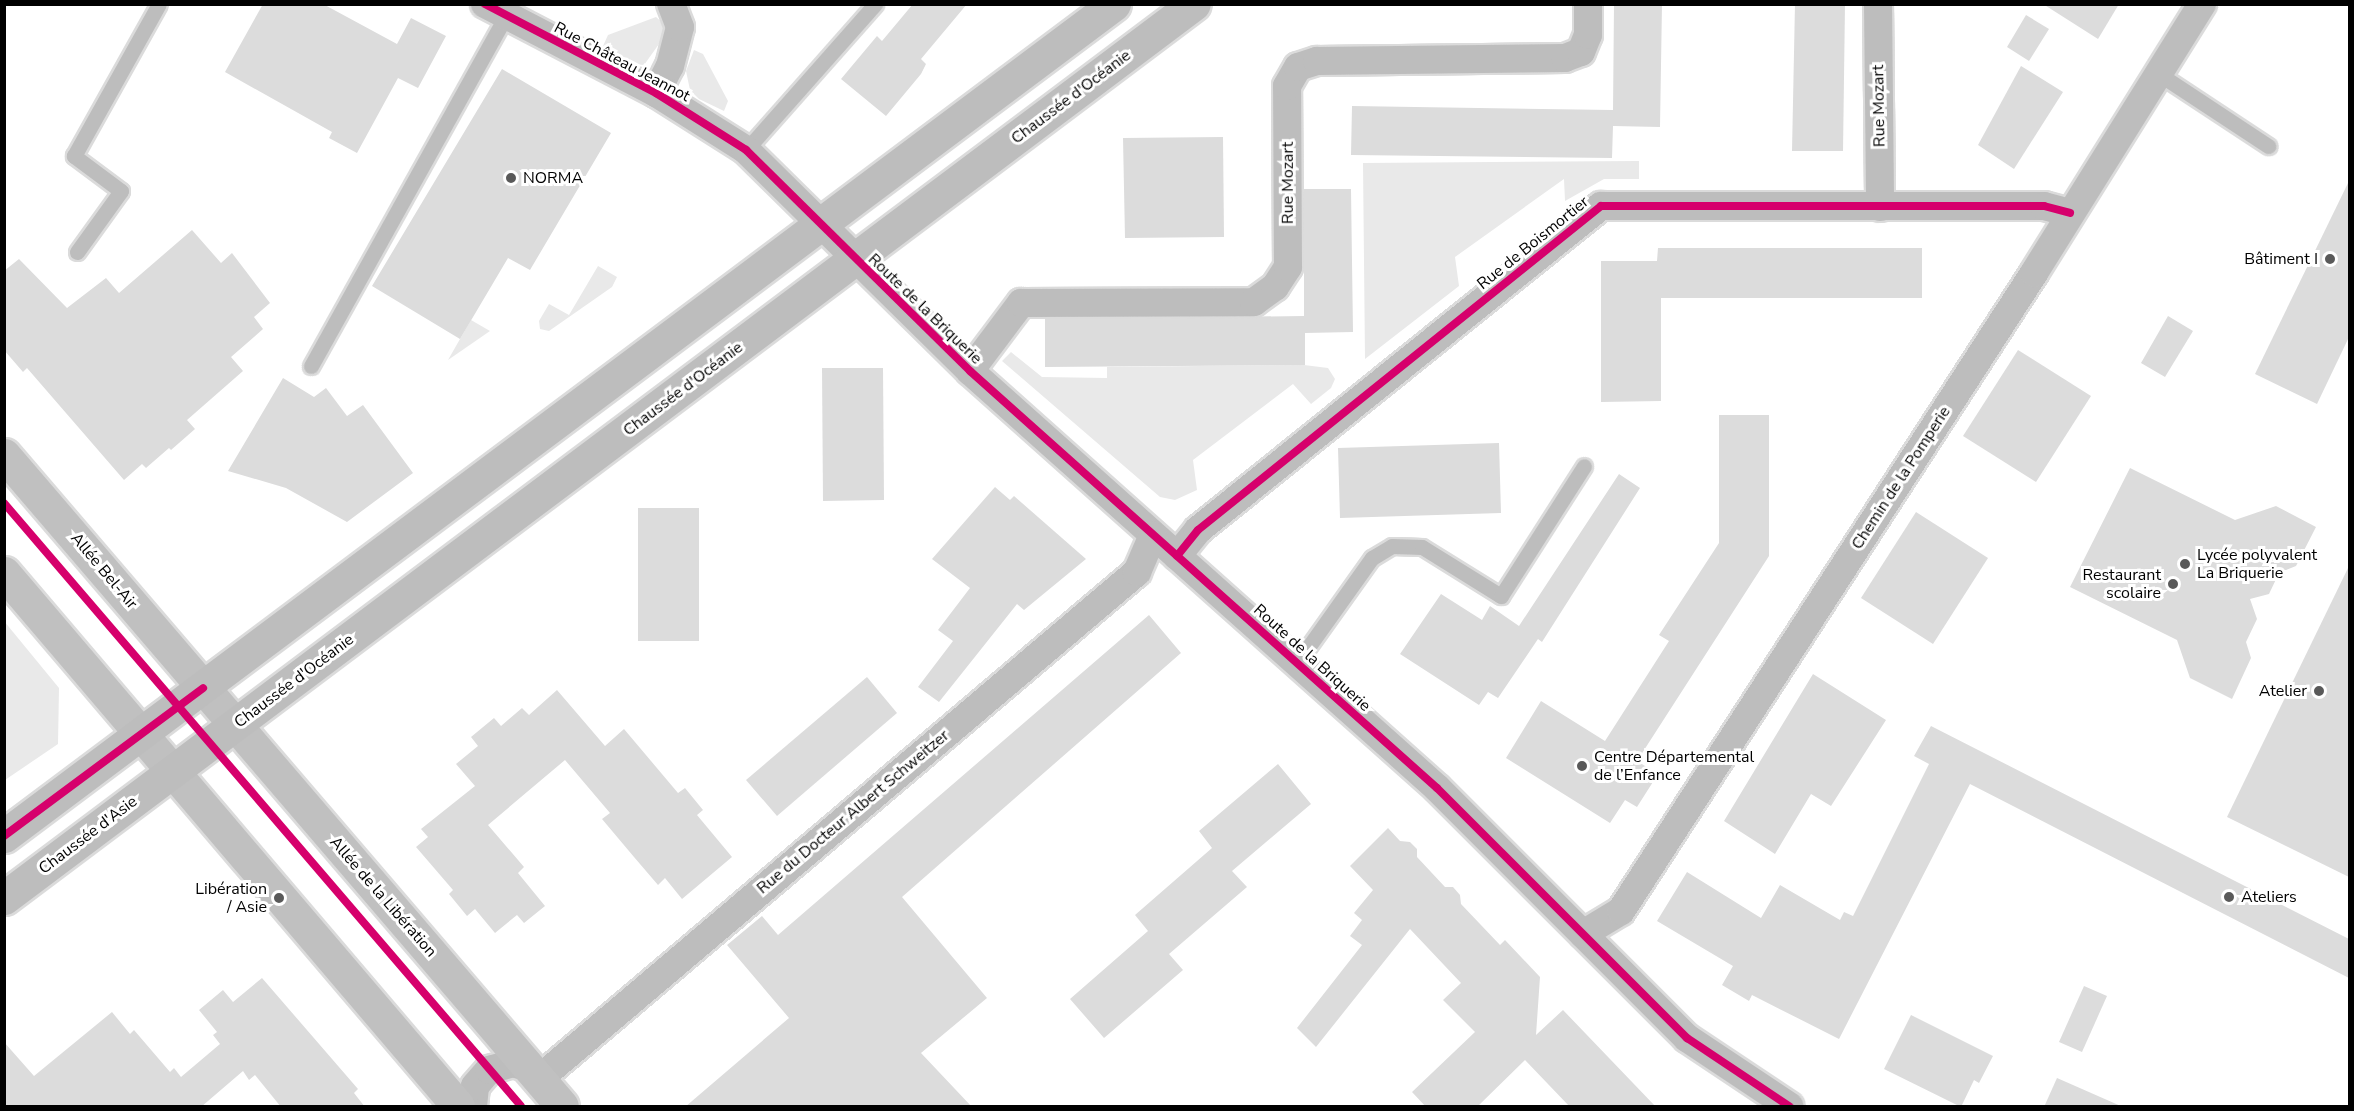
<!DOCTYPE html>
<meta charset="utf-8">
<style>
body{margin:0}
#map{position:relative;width:2354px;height:1111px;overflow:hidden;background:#fff;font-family:"Nunito Sans",sans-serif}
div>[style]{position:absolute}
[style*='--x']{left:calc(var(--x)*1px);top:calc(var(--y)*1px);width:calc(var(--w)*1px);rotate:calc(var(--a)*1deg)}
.green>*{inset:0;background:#e9e9e9}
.building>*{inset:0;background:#dcdcdc}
.roads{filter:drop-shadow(2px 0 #dbdbdb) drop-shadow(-2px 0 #dbdbdb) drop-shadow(0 2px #dbdbdb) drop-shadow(0 -2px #dbdbdb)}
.lane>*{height:15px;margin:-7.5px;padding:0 7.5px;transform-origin:7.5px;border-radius:7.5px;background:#bdbdbd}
.street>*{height:28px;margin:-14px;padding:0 14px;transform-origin:14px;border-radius:14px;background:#bdbdbd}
.secondary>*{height:33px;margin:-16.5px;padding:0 16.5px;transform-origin:16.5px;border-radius:16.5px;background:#c0c0c0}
.primary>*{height:33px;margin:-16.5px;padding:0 16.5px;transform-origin:16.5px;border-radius:16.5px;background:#bdbdbd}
.cycleway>*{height:8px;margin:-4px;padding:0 4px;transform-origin:4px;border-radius:4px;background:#d6006c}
.dots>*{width:16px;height:16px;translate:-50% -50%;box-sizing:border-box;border:3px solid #fff;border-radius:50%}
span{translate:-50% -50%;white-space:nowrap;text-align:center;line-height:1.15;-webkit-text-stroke:6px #fff;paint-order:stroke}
.street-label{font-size:16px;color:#000}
.poi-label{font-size:16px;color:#000}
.left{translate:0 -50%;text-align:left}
.right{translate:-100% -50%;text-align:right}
.frame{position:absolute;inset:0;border:6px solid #000;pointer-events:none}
</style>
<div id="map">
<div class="green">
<i style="clip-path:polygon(656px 17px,663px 23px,664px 37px,644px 65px,618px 63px,599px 55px,608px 35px)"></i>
<i style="clip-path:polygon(694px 50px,703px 54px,728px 101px,724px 111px,699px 99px,690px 90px,686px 71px)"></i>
<i style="clip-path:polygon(1639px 161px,1639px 179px,1604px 179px,1565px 201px,1564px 179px,1455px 257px,1459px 286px,1365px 359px,1363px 163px)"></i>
<i style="clip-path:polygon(598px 266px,617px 277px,612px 287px,549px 331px,540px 329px,539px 321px,549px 304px,569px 315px)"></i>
<i style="clip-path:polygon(471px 320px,490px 331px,448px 360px,460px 339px)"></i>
<i style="clip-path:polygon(1011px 352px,1042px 377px,1107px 378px,1107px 367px,1304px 365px,1328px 368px,1335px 379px,1331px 388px,1311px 404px,1293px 384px,1193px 460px,1197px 490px,1175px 500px,1160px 497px,1002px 361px)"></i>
<i style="clip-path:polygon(4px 621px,59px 688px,58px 744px,5px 780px)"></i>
</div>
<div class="building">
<i style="clip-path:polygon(263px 4px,323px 4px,397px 44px,411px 18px,446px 36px,418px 88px,398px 78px,357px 153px,329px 138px,332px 132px,225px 72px)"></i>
<i style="clip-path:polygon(913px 4px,967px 4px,921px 59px,926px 64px,921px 74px,886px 116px,841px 79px,877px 36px,882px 41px)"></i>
<i style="clip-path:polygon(1614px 4px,1662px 4px,1660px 127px,1613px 126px,1612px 158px,1351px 155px,1352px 106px,1613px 110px)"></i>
<i style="clip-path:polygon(1795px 4px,1845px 4px,1843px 151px,1792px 151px)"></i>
<i style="clip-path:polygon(2043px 4px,2119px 4px,2098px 39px)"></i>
<i style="clip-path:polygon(2026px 15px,2049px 29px,2029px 61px,2007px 47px)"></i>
<i style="clip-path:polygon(2021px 66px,2063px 92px,2014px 169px,1978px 145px)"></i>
<i style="clip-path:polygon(502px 69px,611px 133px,530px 270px,508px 258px,460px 339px,372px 286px)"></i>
<i style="clip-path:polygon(1223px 137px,1224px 237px,1125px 238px,1123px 138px)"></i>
<i style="clip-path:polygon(2349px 181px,2349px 337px,2317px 404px,2255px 374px)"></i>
<i style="clip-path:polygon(1304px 189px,1351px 189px,1353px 332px,1305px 333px,1305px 365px,1045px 367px,1045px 319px,1304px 316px)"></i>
<i style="clip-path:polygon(192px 230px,221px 263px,232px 253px,270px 303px,254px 317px,263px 329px,231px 357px,243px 371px,187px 420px,195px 429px,171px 450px,169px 448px,146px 468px,142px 464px,124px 480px,27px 368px,23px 372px,4px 350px,4px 271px,19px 259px,67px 308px,106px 278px,119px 293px)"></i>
<i style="clip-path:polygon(1658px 248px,1922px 248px,1922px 298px,1661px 298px,1661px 401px,1601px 402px,1601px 261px,1657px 261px)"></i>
<i style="clip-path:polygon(2168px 316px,2193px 331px,2165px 377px,2141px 363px)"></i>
<i style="clip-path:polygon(2018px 350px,2091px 396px,2036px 482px,1963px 436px)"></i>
<i style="clip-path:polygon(822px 368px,883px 368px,884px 500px,823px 501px)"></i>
<i style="clip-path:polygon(283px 378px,314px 397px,326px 388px,347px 416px,363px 405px,413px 473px,347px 522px,286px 488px,228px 471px)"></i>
<i style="clip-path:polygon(1719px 415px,1769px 415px,1769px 556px,1637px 761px,1658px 774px,1637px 807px,1625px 800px,1610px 823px,1506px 758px,1541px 701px,1605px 741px,1669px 641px,1659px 635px,1719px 543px)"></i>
<i style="clip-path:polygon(1499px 443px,1501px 513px,1340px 518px,1338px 448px)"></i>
<i style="clip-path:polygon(2130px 468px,2235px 520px,2276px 506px,2316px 527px,2296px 566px,2279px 573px,2269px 594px,2250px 599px,2257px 619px,2246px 642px,2251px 658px,2232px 699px,2190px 678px,2177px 640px,2070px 587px)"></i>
<i style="clip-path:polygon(1619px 474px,1640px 488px,1542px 642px,1538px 639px,1498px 698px,1488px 692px,1479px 705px,1400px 654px,1441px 594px,1482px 620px,1490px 606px,1519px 626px)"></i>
<i style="clip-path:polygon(995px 487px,1010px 500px,1014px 496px,1086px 559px,1024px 610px,1017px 604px,939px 702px,918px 687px,953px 641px,938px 630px,970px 588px,932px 559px)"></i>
<i style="clip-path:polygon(638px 508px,699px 508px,699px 641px,638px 641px)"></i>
<i style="clip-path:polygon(1916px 512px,1988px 558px,1933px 644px,1861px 598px)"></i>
<i style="clip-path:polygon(2349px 566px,2349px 877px,2227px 817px)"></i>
<i style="clip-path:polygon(1149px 615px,1181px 653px,902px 897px,987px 998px,921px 1053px,972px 1107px,685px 1107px,789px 1018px,727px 945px,762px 916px,778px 935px)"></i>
<i style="clip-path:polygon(1813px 674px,1886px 720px,1831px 806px,1811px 794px,1775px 854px,1724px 821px)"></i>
<i style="clip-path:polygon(867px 677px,897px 713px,777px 816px,746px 780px)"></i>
<i style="clip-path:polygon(557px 690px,605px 746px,624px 729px,678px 793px,685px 788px,703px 810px,697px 815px,732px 857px,682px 899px,665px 878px,658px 885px,634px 857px,602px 819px,610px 813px,565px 760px,488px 825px,524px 867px,518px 873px,545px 906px,524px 923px,517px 915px,495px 933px,475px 909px,467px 916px,449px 894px,453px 890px,416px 847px,428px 837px,421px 829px,475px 786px,456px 764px,478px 746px,471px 737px,494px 718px,501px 726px,522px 708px,529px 715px)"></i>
<i style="clip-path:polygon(1931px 726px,2349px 939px,2349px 978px,1970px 784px,1839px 1039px,1752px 995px,1749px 1001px,1722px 985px,1733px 966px,1657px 921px,1687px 872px,1761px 918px,1780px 885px,1840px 920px,1844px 912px,1853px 916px,1929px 764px,1914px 756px)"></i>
<i style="clip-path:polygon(1278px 764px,1311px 804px,1232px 871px,1247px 887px,1169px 954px,1183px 970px,1104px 1038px,1070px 999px,1148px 931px,1135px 915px,1212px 848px,1199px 831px)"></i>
<i style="clip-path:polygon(1388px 828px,1400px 841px,1410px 842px,1417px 849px,1417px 857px,1445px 887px,1453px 887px,1460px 895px,1461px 904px,1500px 945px,1505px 940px,1540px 977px,1536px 1035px,1563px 1010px,1656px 1107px,1570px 1107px,1525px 1060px,1477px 1107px,1426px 1107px,1412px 1092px,1475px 1032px,1443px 1000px,1461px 983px,1410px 929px,1316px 1047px,1297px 1028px,1362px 945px,1350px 936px,1362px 920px,1354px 913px,1373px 890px,1350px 866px)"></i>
<i style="clip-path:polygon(262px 978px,358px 1089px,354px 1093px,365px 1107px,281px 1107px,255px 1075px,249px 1080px,243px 1071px,201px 1107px,4px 1107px,4px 1042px,34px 1076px,112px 1012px,130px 1034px,134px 1030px,170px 1072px,174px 1068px,181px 1077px,220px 1044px,213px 1035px,217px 1032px,199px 1010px,223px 990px,233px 1002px)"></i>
<i style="clip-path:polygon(2084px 986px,2107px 996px,2082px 1052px,2059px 1042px)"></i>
<i style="clip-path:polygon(1911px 1015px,1993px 1056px,1979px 1083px,1974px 1080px,1961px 1107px,1884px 1069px)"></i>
<i style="clip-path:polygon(2057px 1078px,2123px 1107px,2044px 1107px)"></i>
</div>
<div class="roads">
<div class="lane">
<i style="--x:2159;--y:74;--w:131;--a:33.4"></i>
<i style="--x:746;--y:150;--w:195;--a:-48.5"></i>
<i style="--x:77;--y:252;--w:75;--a:-54.2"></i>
<i style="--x:121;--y:191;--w:59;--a:-143.3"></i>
<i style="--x:74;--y:156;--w:174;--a:-60.8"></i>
<i style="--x:311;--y:366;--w:401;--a:-60.9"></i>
<i style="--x:1297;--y:663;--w:129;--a:-54.5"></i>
<i style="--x:1372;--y:558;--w:23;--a:-31"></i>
<i style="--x:1392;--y:546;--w:30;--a:2"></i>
<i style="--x:1422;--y:547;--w:93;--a:31.8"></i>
<i style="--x:1501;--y:596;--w:154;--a:-57.4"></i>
</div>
<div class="street">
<i style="--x:485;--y:4;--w:193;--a:27.5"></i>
<i style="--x:656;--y:93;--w:107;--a:32.3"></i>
<i style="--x:746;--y:150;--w:315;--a:44.6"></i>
<i style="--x:970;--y:371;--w:626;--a:41.76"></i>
<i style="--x:1437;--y:788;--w:354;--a:45"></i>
<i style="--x:1687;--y:1038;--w:123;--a:33.7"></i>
<i style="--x:1878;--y:4;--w:203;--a:89.4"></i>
<i style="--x:656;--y:93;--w:30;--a:-63"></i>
<i style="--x:670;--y:66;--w:40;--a:-75.6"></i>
<i style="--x:680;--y:27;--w:25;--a:-111"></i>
<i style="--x:970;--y:371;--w:85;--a:-53.1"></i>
<i style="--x:1021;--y:303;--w:233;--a:-0.2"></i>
<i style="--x:1254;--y:302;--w:26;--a:-36"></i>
<i style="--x:1275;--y:287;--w:24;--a:-57"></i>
<i style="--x:1288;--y:267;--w:181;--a:-90.3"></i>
<i style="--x:1287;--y:86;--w:22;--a:-60"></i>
<i style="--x:1298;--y:67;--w:20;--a:-18"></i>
<i style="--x:1317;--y:61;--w:248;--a:-0.7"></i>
<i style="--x:1565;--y:58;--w:17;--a:-21"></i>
<i style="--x:1581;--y:52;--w:18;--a:-68"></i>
<i style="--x:1588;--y:35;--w:31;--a:-90"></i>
<i style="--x:1177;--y:556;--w:33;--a:-51"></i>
<i style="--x:1198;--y:530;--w:517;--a:-38.8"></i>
<i style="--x:1601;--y:206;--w:443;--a:0"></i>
<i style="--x:2044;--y:206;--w:27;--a:15"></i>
<i style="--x:1583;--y:934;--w:44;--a:-31.2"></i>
<i style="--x:1621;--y:911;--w:760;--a:-57.08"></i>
<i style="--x:2034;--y:273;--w:317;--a:-58"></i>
<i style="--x:539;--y:1079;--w:784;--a:-40.29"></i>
<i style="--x:1137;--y:572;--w:40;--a:-66.6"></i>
<i style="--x:473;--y:1106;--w:20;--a:-84"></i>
<i style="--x:475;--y:1086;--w:21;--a:-49"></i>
<i style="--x:489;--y:1070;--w:25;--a:-16"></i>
<i style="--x:513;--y:1063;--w:17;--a:17"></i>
</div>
<div class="secondary">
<i style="--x:4;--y:455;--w:857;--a:49.4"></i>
<i style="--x:4;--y:573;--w:700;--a:49.58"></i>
</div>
<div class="primary">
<i style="--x:4;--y:836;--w:1387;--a:-36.85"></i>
<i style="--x:4;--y:898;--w:1488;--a:-36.92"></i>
</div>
</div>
<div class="cycleway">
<i style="--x:485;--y:4;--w:193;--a:27.5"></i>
<i style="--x:656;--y:93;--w:107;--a:32.3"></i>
<i style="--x:746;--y:150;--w:315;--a:44.6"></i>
<i style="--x:970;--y:371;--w:626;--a:41.76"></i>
<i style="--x:1437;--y:788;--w:354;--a:45"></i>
<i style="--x:1687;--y:1038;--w:123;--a:33.7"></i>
<i style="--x:4;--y:503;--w:794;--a:49.39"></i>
<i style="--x:1177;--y:556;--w:33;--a:-51"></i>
<i style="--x:1198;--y:530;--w:517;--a:-38.8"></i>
<i style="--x:1601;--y:206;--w:443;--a:0"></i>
<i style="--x:2044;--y:206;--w:27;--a:15"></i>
<i style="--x:4;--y:836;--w:248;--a:-36.6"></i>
</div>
<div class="dots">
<i style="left:511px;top:178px;background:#595959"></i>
<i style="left:2330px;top:259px;background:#595959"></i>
<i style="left:2185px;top:564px;background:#595959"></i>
<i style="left:2173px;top:584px;background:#595959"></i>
<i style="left:2319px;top:691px;background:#595959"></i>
<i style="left:1582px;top:766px;background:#595959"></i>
<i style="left:2229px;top:897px;background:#595959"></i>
<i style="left:279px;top:898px;background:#595959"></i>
</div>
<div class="street-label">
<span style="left:622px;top:62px;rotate:28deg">Rue Château Jeannot</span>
<span style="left:1071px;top:97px;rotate:-37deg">Chaussée d'Océanie</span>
<span style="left:1879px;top:106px;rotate:-91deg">Rue Mozart</span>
<span style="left:1288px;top:183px;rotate:-90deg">Rue Mozart</span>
<span style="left:1533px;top:243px;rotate:-39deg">Rue de Boismortier</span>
<span style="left:925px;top:309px;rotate:44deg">Route de la Briquerie</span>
<span style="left:683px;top:389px;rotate:-37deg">Chaussée d'Océanie</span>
<span style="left:1901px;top:478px;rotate:-57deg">Chemin de la Pomperie</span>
<span style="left:104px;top:571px;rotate:50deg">Allée Bel-Air</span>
<span style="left:1312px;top:658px;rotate:42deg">Route de la Briquerie</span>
<span style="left:294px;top:681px;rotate:-37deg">Chaussée d'Océanie</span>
<span style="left:853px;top:812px;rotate:-40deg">Rue du Docteur Albert Schweitzer</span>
<span style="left:88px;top:835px;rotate:-37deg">Chaussée d'Asie</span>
<span style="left:383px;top:897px;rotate:49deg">Allée de la Libération</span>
</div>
<div class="poi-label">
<span class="left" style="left:523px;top:178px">NORMA</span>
<span class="right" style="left:2318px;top:259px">Bâtiment I</span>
<span class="left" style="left:2197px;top:564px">Lycée polyvalent<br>La Briquerie</span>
<span class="right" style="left:2161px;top:584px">Restaurant<br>scolaire</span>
<span class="right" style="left:2307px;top:691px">Atelier</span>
<span class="left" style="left:1594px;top:766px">Centre Départemental<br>de l’Enfance</span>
<span class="right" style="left:267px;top:898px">Libération<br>/ Asie</span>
<span class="left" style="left:2241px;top:897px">Ateliers</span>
</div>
<div class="frame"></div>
</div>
